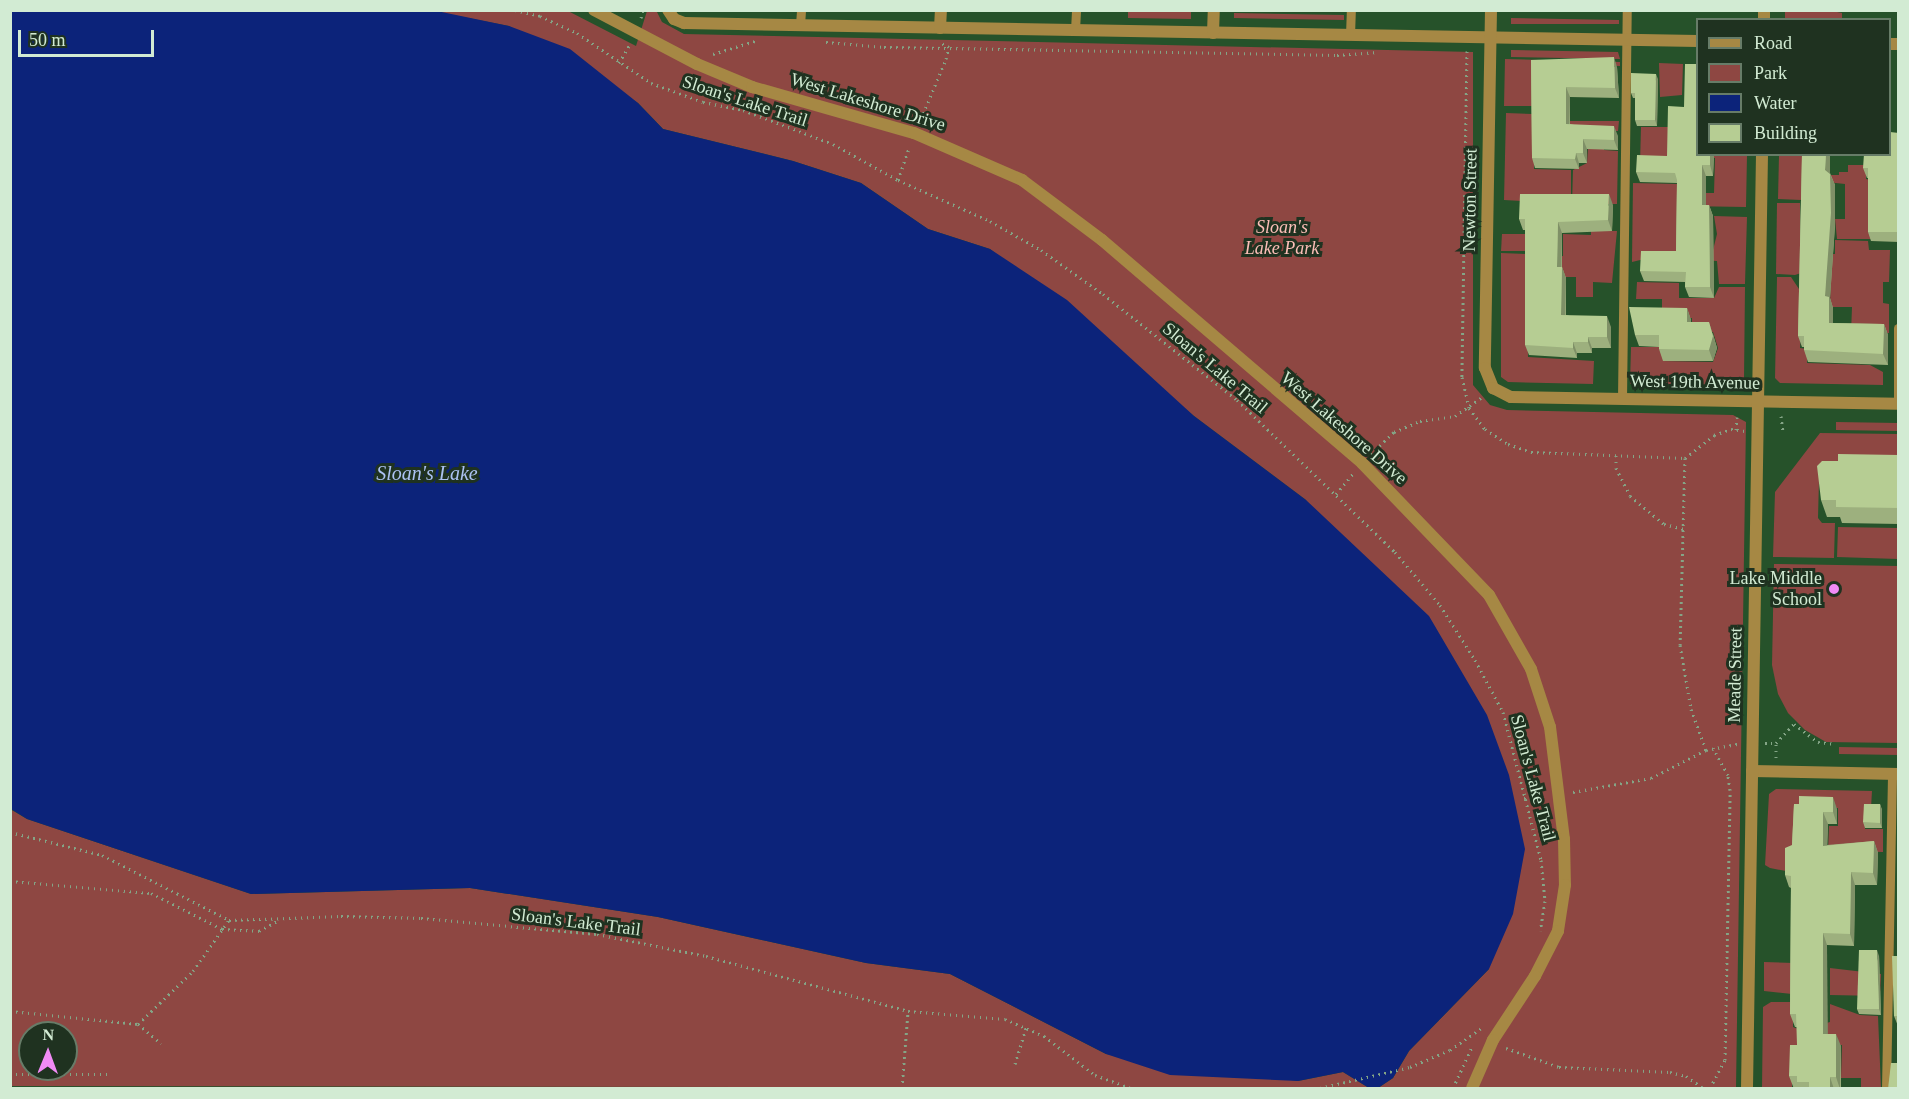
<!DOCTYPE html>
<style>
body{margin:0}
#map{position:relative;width:1909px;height:1099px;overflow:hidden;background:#26522a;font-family:Georgia,serif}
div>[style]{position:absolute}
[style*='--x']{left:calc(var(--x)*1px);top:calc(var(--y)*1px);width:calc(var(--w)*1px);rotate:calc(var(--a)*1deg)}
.green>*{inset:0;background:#8e4742}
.water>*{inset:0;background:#0c237a}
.path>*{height:3px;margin-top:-1.5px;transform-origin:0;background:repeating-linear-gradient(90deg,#84a586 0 1.5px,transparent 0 6px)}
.service>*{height:9px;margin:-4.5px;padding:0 4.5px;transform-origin:4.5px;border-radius:4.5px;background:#a68844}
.minor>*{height:12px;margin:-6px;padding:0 6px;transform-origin:6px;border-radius:6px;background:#a68844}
.wall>*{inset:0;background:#9db07e}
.shaded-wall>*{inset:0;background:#7f9067}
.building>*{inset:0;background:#b6cd93}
.dots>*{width:16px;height:16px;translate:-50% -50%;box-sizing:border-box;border:3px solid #1f3220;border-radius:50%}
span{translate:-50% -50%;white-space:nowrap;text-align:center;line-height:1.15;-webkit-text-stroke:6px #1f3220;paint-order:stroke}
.street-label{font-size:18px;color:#d2ebd3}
.park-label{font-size:18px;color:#fbbeb7;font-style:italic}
.poi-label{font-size:18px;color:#d2ebd3}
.right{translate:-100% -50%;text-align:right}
.water-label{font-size:20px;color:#acc2f2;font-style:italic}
.frame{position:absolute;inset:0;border:12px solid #d2ebd3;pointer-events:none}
.legend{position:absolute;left:1696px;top:18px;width:195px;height:138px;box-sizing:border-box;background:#1f3220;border:2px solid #677c68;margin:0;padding:8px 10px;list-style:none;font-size:18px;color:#d2ebd3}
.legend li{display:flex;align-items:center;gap:12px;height:30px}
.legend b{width:30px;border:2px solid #677c68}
.north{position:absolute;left:18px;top:1021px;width:60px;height:60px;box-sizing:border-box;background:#1f3220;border:2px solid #677c68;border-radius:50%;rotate:1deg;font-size:16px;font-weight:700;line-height:24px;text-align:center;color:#d2ebd3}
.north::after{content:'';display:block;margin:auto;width:21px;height:27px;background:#f18bf5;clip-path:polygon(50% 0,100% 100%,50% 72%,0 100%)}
.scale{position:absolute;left:18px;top:30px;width:136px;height:27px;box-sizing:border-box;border:3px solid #d2ebd3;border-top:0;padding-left:8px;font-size:18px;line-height:21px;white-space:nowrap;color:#d2ebd3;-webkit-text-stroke:4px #1f3220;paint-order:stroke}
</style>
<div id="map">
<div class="green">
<i style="clip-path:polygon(656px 10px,662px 22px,684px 34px,1473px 52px,1473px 385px,1490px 405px,1507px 410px,1733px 415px,1746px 422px,1736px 1088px,1378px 1088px,1393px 1078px,1409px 1051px,1489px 969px,1306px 500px,1194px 416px,990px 249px,928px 229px,861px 183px,793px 161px,663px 129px,638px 103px,509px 26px,432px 11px,568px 11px,636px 46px,647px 11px)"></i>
<i style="clip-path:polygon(1128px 11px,1191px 12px,1191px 19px,1128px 18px)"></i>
<i style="clip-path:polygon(1785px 11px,1832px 11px,1842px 13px,1842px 19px,1785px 19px)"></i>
<i style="clip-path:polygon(1234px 13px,1344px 15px,1344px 20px,1234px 18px)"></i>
<i style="clip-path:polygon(1511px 18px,1619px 20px,1619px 24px,1511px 24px)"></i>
<i style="clip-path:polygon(1511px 50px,1618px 52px,1620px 59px,1511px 57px)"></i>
<i style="clip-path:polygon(1505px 59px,1620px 62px,1620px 66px,1584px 65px,1533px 106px,1504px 106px)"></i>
<i style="clip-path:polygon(1659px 63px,1683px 64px,1682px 95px,1660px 97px)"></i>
<i style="clip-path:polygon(1506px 113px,1533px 114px,1533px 121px,1619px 121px,1618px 131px,1535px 132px,1534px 169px,1571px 170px,1571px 204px,1504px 200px)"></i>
<i style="clip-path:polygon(1641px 127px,1671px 127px,1684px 155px,1640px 165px)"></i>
<i style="clip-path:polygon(1604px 135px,1604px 150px,1618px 151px,1617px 204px,1572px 204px,1573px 170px,1587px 163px,1588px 148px)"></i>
<i style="clip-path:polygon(1685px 155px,1747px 155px,1746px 207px,1684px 206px,1684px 193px,1714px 193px,1715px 158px)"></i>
<i style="clip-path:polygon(1779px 155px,1806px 155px,1805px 197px,1801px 200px,1778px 199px)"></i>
<i style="clip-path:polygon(1848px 165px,1866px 165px,1866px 179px,1871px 180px,1871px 239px,1837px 239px,1835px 219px,1845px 219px,1845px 184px,1808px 180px,1808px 175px,1839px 175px,1839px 172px,1848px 172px)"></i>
<i style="clip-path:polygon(1633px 183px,1678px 184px,1698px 246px,1632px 262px)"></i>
<i style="clip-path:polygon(1777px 203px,1800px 203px,1801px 273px,1795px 275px,1776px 274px)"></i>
<i style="clip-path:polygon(1714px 216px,1747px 217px,1745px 284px,1719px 284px,1717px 261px,1699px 260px,1713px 250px,1717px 234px)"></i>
<i style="clip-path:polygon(1591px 231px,1617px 231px,1612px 283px,1593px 282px,1593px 297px,1576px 297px,1576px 277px,1554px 277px,1554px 257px,1563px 256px,1563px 234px,1591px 235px)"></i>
<i style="clip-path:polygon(1502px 234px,1531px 234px,1530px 251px,1501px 251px)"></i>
<i style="clip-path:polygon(1835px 240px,1868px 241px,1869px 250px,1890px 250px,1889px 282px,1883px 282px,1883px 303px,1889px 304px,1889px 333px,1851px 333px,1852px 307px,1830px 307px,1831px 264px,1807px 254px,1835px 254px)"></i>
<i style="clip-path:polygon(1501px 253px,1526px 254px,1528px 357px,1594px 361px,1593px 384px,1508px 382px,1501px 377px)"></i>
<i style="clip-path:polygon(1777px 277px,1791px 277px,1803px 295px,1800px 348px,1807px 349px,1807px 363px,1870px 365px,1883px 372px,1883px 385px,1780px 383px,1775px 378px)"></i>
<i style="clip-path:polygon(1637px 282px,1679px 283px,1679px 298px,1714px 298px,1719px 287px,1745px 287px,1744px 380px,1740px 385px,1630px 384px,1631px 347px,1663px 347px,1663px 361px,1713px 362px,1718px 348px,1713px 332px,1692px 332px,1692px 318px,1662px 318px,1662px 299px,1636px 299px)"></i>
<i style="clip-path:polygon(1836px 422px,1898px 423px,1898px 431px,1836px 430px)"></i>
<i style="clip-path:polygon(1820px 433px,1898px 434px,1898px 469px,1819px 481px,1818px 518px,1822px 523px,1835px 523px,1834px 558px,1773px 557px,1775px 492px)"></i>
<i style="clip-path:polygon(1838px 527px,1898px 528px,1898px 559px,1837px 557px)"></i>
<i style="clip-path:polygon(1774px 564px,1898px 566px,1898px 743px,1826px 742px,1805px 730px,1788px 713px,1778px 694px,1772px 665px)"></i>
<i style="clip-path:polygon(1839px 747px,1898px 748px,1898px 755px,1839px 754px)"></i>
<i style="clip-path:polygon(1776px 789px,1872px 791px,1871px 808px,1865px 809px,1865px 829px,1883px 829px,1883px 852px,1828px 851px,1829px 826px,1838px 826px,1838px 808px,1803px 807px,1786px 871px,1770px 868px,1765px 865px,1769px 794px)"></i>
<i style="clip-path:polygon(evenodd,10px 809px,27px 819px,251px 894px,470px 888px,658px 917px,866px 963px,950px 974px,1106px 1054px,1298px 1081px,1343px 1072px,1369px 1088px,11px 1086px,10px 809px,30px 1033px,66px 1033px,66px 1069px,30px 1069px,30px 1033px)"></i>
<i style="clip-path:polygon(1764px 962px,1793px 963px,1792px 994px,1764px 991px)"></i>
<i style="clip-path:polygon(1830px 968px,1881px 974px,1880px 996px,1830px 995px)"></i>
<i style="clip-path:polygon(1771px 1002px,1793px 1002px,1793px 1027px,1816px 1036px,1792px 1057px,1792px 1088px,1762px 1088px,1763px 1007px)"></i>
<i style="clip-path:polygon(1830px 1004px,1860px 1015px,1878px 1016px,1881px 1088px,1861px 1088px,1861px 1078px,1841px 1078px,1842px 1045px,1823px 1044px,1823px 1024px,1830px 1022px)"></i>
</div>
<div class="water">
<i style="clip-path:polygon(432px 10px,509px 26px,570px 49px,638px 103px,663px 129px,793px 161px,861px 183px,928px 229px,990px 249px,1067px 300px,1194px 416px,1306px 500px,1429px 616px,1487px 715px,1509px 775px,1525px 849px,1513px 914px,1489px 969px,1409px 1051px,1393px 1078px,1378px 1088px,1369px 1088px,1343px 1072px,1298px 1081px,1170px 1075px,1106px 1054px,950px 974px,866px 963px,658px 917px,470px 888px,251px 894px,27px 819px,11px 809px,11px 11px)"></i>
</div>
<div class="path">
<i style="--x:515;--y:10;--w:26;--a:13"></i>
<i style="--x:540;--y:16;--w:41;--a:24.7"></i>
<i style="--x:577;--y:33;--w:89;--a:34"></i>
<i style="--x:651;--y:83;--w:55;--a:20.1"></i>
<i style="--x:703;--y:102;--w:41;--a:11.3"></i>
<i style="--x:743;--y:110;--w:96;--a:20.7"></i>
<i style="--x:833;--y:144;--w:74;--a:29"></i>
<i style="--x:898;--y:180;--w:101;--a:24"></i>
<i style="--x:990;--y:221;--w:59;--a:29.6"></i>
<i style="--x:1041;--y:250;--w:76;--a:35.4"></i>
<i style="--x:1103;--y:294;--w:171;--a:38.3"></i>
<i style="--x:1237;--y:400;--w:219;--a:43.9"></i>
<i style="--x:1395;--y:552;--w:70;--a:49.7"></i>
<i style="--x:1440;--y:605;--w:65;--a:57.5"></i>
<i style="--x:1475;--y:660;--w:59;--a:61.7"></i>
<i style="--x:1503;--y:712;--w:153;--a:75.6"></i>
<i style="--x:1541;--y:860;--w:41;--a:84.4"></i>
<i style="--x:1545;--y:901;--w:30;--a:99"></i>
<i style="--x:641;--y:18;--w:8;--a:-76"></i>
<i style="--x:826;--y:42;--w:58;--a:4.9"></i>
<i style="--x:884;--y:47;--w:453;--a:1"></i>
<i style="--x:1337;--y:55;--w:40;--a:-4.3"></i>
<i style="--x:1467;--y:51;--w:326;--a:90.9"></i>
<i style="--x:1462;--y:377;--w:32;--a:77"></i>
<i style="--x:1469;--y:408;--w:26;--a:53"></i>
<i style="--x:1485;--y:429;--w:27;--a:33"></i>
<i style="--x:1508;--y:444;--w:24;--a:19"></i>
<i style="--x:1531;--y:452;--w:154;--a:2.2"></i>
<i style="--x:1685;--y:458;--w:37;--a:-38"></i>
<i style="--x:1714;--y:435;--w:18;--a:-19"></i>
<i style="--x:1731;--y:429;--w:14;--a:8"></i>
<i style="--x:713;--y:54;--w:44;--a:-17.2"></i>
<i style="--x:619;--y:63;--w:22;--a:-60"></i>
<i style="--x:921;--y:119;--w:65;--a:-67.4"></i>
<i style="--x:946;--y:59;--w:12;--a:-76"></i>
<i style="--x:949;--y:47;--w:9;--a:-153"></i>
<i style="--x:898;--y:180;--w:34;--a:-71"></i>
<i style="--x:1781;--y:416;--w:17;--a:83"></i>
<i style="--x:1736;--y:430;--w:13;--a:-86"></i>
<i style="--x:1371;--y:454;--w:32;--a:-44"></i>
<i style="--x:1394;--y:432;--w:28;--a:-23"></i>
<i style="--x:1420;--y:421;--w:35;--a:-8"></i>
<i style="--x:1455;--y:416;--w:33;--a:-35"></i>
<i style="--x:1616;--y:455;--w:13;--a:90"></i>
<i style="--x:1616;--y:468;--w:31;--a:63"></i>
<i style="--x:1630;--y:496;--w:44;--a:39.5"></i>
<i style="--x:1664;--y:524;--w:21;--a:14"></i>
<i style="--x:1685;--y:458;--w:187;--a:91.5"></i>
<i style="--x:1680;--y:645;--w:65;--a:80.2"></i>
<i style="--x:1691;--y:709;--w:44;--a:69.9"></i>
<i style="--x:1336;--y:494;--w:26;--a:-50"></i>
<i style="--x:1765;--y:743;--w:11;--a:0"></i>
<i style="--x:1776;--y:743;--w:26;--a:-47"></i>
<i style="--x:1794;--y:724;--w:30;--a:37"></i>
<i style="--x:1818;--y:742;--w:17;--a:7"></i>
<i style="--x:1776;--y:758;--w:15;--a:-90"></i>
<i style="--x:1573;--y:792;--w:79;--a:-10.2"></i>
<i style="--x:1651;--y:778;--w:62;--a:-27"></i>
<i style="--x:1706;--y:750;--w:33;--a:-11"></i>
<i style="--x:1524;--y:798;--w:19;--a:-6"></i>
<i style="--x:10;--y:832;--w:95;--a:14"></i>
<i style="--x:102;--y:855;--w:143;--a:27.1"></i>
<i style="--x:229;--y:920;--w:112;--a:-2"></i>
<i style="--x:341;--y:916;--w:80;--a:1.4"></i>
<i style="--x:421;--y:918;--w:177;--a:5.2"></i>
<i style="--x:597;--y:934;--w:111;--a:11.4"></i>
<i style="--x:706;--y:956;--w:209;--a:15.2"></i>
<i style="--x:908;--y:1011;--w:97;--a:4.7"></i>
<i style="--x:1005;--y:1019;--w:43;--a:23.6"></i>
<i style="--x:1044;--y:1036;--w:64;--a:37.4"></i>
<i style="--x:1095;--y:1075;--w:37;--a:20"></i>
<i style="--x:10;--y:881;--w:142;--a:4.9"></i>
<i style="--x:151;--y:893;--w:80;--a:26.9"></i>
<i style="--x:222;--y:929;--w:37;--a:3"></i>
<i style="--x:259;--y:931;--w:23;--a:-29"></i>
<i style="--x:10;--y:1011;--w:129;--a:5.8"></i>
<i style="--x:138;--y:1024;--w:76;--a:-43.9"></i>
<i style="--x:193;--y:971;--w:62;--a:-54.8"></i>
<i style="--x:138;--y:1024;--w:30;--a:40"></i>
<i style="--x:1506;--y:1048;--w:56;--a:19.7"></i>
<i style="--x:1559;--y:1067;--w:111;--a:2.6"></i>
<i style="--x:1670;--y:1072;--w:16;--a:14"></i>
<i style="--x:1686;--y:1076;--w:21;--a:35"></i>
<i style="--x:1015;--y:1064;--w:39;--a:-73"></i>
<i style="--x:10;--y:1074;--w:101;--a:0"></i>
<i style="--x:902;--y:1088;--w:77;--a:-85.5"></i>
<i style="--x:1320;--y:1088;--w:92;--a:-13.1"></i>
<i style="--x:1410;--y:1067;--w:43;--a:-23"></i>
<i style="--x:1450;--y:1050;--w:39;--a:-35"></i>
<i style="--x:1453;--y:1088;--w:45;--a:-65.1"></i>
<i style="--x:1710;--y:1088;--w:32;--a:-62"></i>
<i style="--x:1725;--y:1060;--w:270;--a:-88.9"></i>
<i style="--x:1730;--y:790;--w:15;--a:-98"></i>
<i style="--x:1728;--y:775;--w:31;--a:-119"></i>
</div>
<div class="service">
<i style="--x:800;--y:25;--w:15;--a:-86"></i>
<i style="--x:1075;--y:30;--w:20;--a:-87"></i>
<i style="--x:1350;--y:35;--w:25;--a:-88"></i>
<i style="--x:1622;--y:399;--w:389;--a:-89.3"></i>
<i style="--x:1898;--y:404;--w:76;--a:-90"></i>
<i style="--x:1886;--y:1088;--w:314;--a:-88.9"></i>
</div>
<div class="minor">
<i style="--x:594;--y:10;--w:116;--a:27.7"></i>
<i style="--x:697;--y:64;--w:60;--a:22.7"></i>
<i style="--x:752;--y:87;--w:168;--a:15.9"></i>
<i style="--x:914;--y:133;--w:118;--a:23.5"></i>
<i style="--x:1022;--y:180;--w:100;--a:36.9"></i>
<i style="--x:1102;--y:240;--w:343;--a:40.6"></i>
<i style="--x:1362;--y:463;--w:183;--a:46.1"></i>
<i style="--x:1489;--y:595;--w:85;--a:60.4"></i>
<i style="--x:1531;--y:669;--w:61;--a:71.9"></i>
<i style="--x:1550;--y:727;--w:113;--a:82.9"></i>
<i style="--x:1564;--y:839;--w:46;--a:88.8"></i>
<i style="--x:1565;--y:885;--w:47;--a:98.7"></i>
<i style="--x:1558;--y:931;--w:51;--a:117.1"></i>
<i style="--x:1535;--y:976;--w:77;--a:123.3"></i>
<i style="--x:1493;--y:1040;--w:52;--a:113.6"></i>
<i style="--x:668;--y:10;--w:11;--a:56"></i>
<i style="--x:674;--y:19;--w:11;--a:22"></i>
<i style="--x:684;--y:23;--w:1014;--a:1.02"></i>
<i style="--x:1491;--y:10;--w:358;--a:91"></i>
<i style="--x:1485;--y:368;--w:22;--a:68"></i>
<i style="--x:1493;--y:388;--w:20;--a:27"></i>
<i style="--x:1511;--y:397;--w:387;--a:1"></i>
<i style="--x:1764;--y:20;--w:10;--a:-90"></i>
<i style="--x:940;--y:28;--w:18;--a:-87"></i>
<i style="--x:1213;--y:33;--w:23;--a:-88"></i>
<i style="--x:1890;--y:44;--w:8;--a:0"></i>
<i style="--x:1752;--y:771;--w:146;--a:1.2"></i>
<i style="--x:1747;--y:1088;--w:934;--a:-89.08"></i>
</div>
<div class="wall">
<i style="clip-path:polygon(1862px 10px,1891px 10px,1891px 12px,1863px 12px)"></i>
<i style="clip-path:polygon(1531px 60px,1617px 67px,1619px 98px,1570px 97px,1570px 124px,1618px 136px,1618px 150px,1587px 149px,1587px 163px,1579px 163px,1579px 169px,1535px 168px,1532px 158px)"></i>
<i style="clip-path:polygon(1658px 79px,1657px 126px,1637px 126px,1635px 120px,1635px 98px,1633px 98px,1631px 93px)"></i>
<i style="clip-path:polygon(1899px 133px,1899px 242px,1871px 241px,1868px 232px,1868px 178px,1867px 178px,1863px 168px)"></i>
<i style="clip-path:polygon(1698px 154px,1714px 154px,1713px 176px,1706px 176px,1706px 205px,1709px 205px,1713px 216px,1714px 298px,1689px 297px,1685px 287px,1685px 282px,1644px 281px,1640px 271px,1676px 251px,1677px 183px,1640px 182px,1636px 172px,1667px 156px)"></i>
<i style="clip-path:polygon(1802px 154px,1830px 154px,1830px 173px,1835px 185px,1835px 225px,1830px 298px,1833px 308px,1833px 323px,1884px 324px,1888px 335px,1888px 365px,1808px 362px,1804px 350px,1804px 347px,1802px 347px,1798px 336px)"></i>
<i style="clip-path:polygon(1613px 205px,1612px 231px,1562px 233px,1562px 267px,1566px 278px,1566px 315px,1611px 327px,1611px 348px,1592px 348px,1592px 353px,1577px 353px,1577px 358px,1529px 355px,1525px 345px,1525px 230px,1523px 230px,1519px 219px)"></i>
<i style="clip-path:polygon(1687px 308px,1691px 320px,1691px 322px,1713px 334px,1717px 348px,1713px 361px,1663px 361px,1659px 349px,1659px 347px,1639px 346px,1635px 335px)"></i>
<i style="clip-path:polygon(1899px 455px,1899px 524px,1842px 523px,1840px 517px,1827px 517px,1821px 500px,1838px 461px)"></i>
<i style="clip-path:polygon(1794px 804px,1837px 809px,1837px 824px,1828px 824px,1827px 845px,1874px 841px,1878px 853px,1877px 885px,1855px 885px,1854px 946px,1827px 945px,1827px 1034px,1841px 1046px,1841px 1089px,1794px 1089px,1789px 1076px,1797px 1045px,1797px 1027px,1795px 1027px,1790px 1014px,1791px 888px,1789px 887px,1785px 875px,1792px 845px)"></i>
<i style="clip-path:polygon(1880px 804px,1882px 810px,1882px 828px,1865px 828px,1863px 822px)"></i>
<i style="clip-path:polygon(1879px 956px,1881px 1015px,1859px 1014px,1857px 1009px)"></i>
<i style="clip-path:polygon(1899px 956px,1899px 1026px,1898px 1026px,1894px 1016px)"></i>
</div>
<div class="shaded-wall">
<i style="clip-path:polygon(1614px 57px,1617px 67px,1619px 98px,1615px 88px)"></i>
<i style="clip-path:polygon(1656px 74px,1658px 79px,1657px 126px,1655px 120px)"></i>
<i style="clip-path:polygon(1566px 87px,1570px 97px,1569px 134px,1566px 124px)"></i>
<i style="clip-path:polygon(1614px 126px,1618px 136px,1618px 150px,1614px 140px)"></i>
<i style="clip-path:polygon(1583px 139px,1587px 149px,1587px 163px,1583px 153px)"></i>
<i style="clip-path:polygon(1576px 153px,1579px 163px,1579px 169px,1575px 159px)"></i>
<i style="clip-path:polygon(1710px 154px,1714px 154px,1713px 176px,1710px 165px)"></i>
<i style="clip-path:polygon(1826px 154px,1830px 154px,1830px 181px,1825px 170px)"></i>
<i style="clip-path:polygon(1702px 165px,1706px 176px,1706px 216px,1702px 205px)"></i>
<i style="clip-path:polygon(1830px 174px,1835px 185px,1835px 225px,1830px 298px,1833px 308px,1833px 334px,1829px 323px,1825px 296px)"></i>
<i style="clip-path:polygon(1609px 194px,1613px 205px,1612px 231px,1608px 220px)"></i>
<i style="clip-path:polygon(1709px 205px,1713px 216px,1714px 298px,1710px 287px)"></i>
<i style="clip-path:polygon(1558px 222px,1562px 233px,1561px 278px,1557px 267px)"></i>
<i style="clip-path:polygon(1562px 267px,1566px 278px,1565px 326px,1561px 315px)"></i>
<i style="clip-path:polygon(1687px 308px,1691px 320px,1691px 333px,1687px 322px)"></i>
<i style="clip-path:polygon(1607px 316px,1611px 327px,1611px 348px,1607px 337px)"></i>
<i style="clip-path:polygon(1709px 322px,1717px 348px,1713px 361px,1709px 350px)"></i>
<i style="clip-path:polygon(1884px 324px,1888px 335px,1888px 365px,1883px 354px)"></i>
<i style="clip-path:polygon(1588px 337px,1592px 348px,1592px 353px,1588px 342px)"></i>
<i style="clip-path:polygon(1573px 342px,1577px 353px,1577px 358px,1573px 348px)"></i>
<i style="clip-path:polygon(1833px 797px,1837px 809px,1837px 824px,1833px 812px)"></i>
<i style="clip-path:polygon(1880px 804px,1882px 810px,1882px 828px,1880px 823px)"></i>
<i style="clip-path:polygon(1823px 812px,1828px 824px,1827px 858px,1823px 846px)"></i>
<i style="clip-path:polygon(1874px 841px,1878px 853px,1877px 885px,1873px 873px)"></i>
<i style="clip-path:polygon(1851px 872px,1855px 885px,1854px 946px,1850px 934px)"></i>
<i style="clip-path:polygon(1823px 933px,1827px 945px,1828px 1046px,1823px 1034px)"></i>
<i style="clip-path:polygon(1877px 950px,1879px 956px,1881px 1015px,1879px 1009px)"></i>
<i style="clip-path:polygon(1836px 1034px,1841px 1046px,1840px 1089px,1836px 1077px)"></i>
<i style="clip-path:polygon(1830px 1077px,1834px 1089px,1830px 1089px)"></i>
</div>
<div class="building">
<i style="clip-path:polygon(1614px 57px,1615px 88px,1566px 87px,1566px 124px,1614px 126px,1614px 140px,1583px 139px,1583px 153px,1576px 153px,1575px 159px,1532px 158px,1531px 60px)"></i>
<i style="clip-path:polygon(1685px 64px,1698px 64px,1698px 154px,1710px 154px,1710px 165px,1702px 165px,1702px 205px,1709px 205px,1710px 287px,1685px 287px,1686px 272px,1640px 271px,1641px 251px,1676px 251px,1677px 180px,1675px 173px,1636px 172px,1637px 155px,1667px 156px,1668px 106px,1684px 107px)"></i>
<i style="clip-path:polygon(1631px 73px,1656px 74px,1655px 120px,1635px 120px,1635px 93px,1631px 93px)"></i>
<i style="clip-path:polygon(1890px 132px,1899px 133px,1899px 232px,1868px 232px,1868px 168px,1863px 168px,1864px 154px,1890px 154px)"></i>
<i style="clip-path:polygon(1802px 154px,1826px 154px,1825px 170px,1830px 174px,1831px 213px,1825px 296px,1829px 297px,1829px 323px,1884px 324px,1883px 354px,1804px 350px,1804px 336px,1798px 336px)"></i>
<i style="clip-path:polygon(1520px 194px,1609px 194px,1608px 220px,1558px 222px,1557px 267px,1562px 267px,1561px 315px,1607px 316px,1607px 337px,1588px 337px,1588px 342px,1573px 342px,1573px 348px,1525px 345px,1525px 219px,1519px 219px)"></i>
<i style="clip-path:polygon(1629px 307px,1687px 308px,1687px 322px,1709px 322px,1713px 336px,1709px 350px,1659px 349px,1659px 335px,1635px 335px)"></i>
<i style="clip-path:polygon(1838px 454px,1899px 455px,1899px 508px,1836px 507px,1836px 500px,1821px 500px,1817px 466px,1822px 461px,1838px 461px)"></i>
<i style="clip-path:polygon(1799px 796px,1833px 797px,1833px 812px,1823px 812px,1823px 846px,1874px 841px,1873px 873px,1851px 872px,1850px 934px,1823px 933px,1823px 1034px,1836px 1034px,1836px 1077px,1830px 1077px,1830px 1089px,1809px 1089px,1809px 1082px,1797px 1082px,1797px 1076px,1789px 1076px,1790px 1045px,1797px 1045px,1796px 1014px,1790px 1014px,1791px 876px,1785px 875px,1785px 848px,1792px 845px,1794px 804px,1799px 804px)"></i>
<i style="clip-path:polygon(1864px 804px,1880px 804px,1880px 823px,1863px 822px)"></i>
<i style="clip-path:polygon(1859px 950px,1877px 950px,1879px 1009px,1857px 1009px)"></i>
<i style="clip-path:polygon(1892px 956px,1899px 956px,1899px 1016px,1894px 1016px)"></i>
<i style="clip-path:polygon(1891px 1063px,1899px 1063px,1899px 1089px,1888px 1089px)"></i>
</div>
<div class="dots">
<i style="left:1834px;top:589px;background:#f18bf5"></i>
</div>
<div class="street-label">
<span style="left:745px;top:101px;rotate:18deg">Sloan's Lake Trail</span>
<span style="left:868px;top:102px;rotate:17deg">West Lakeshore Drive</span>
<span style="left:1470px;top:200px;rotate:-89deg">Newton Street</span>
<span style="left:1215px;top:368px;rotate:40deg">Sloan's Lake Trail</span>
<span style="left:1695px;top:382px;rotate:1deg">West 19th Avenue</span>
<span style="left:1344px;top:428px;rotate:41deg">West Lakeshore Drive</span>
<span style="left:1735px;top:675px;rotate:-89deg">Meade Street</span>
<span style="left:1533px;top:778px;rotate:75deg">Sloan's Lake Trail</span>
<span style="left:576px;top:922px;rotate:7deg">Sloan's Lake Trail</span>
</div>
<div class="park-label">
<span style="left:1282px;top:238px">Sloan's<br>Lake Park</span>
</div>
<div class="poi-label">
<span class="right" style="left:1822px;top:589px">Lake Middle<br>School</span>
</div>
<div class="water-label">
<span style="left:427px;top:473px">Sloan's Lake</span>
</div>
<div class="frame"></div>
<ul class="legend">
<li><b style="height:8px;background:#a68844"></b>Road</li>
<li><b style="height:16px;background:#8e4742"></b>Park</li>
<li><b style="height:16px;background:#0c237a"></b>Water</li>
<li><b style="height:16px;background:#b6cd93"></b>Building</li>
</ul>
<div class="north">N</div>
<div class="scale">50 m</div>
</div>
